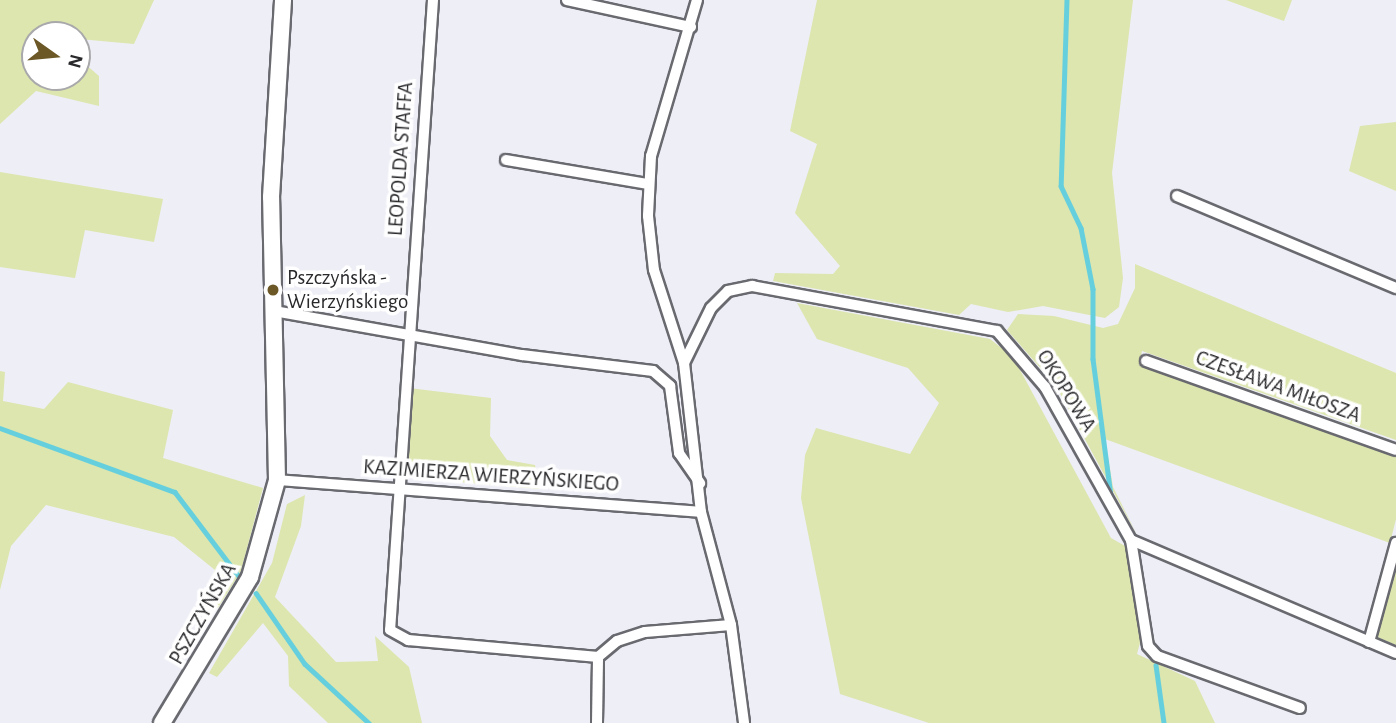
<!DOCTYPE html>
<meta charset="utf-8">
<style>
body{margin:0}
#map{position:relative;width:1396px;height:723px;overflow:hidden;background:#eeeef6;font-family:"Alegreya Sans",sans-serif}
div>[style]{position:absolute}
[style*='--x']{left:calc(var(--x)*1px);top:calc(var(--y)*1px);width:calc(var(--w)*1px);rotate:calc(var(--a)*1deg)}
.green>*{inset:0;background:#dce6ae}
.stream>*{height:4.5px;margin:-2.25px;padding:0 2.25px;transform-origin:2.25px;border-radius:2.25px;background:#66cfde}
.roads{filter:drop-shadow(2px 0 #696970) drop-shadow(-2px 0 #696970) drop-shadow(0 2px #696970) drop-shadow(0 -2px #696970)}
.street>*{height:10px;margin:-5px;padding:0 5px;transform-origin:5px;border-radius:5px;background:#fff}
.secondary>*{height:16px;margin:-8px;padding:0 8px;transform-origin:8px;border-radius:8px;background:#fff}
.dots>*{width:19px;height:19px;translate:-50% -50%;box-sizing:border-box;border:4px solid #fff;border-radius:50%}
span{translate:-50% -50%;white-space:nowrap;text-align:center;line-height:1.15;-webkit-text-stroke:7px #fff;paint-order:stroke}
.street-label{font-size:21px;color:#29292c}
.poi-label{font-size:21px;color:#29292c}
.left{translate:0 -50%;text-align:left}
.north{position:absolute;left:21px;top:21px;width:70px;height:70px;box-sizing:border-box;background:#fff;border:2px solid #a9a9ab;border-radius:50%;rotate:105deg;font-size:19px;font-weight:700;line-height:28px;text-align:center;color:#29292c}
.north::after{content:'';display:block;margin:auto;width:24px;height:32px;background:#6b5826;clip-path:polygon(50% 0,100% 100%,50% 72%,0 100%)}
</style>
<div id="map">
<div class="green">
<i style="clip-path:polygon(0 0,154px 0,134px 44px,35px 35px,35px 77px,77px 77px,77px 57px,99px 76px,99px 106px,36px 91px,0 124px)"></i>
<i style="clip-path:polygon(817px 0,1133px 0,1112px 173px,1123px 278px,1119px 307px,1105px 318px,1043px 306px,1008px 312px,971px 304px,959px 315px,773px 281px,775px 273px,833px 274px,840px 266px,795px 213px,817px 144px,790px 131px)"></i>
<i style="clip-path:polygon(1226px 0,1292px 0,1284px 21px)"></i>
<i style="clip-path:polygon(1396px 122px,1396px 191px,1349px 171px,1360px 126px)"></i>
<i style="clip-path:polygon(0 172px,163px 199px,154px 242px,85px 230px,75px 278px,0 267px)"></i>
<i style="clip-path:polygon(1135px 264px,1396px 373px,1396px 440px,1142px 351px,1139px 365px,1396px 457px,1396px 519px,1390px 543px,1105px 439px,1113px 487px,1138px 537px,1056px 386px,1007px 330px,1018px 314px,1054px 316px,1103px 328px,1118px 324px,1135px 288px)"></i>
<i style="clip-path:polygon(797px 303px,990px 339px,1013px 357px,1111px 538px,1125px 546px,1145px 624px,1137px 654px,1195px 681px,1215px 723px,929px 723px,840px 694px,801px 498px,805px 455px,816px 428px,910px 454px,939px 403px,908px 368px,817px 339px)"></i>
<i style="clip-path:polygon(0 371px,5px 372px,3px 401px,44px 409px,68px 382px,173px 410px,163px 458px,263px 488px,241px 571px,218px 608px,212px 607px,204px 594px,215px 570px,174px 537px,46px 505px,11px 546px,0 590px)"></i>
<i style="clip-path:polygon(409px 388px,491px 398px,490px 436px,507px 460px,535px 465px,539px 489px,412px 478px,404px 472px)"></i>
<i style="clip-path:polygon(305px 495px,301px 526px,275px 597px,336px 662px,378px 661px,375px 636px,409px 667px,422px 723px,328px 723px,289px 686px,288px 656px,263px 623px,217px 677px,209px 673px,272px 563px,287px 504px)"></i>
<i style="clip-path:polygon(1396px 570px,1396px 645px,1377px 637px)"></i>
</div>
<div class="stream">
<i style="--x:1067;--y:0;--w:186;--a:91.8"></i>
<i style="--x:1061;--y:186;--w:47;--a:64.5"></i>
<i style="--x:1081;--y:228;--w:62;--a:78.9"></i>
<i style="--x:1093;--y:289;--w:70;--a:90"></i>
<i style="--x:1093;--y:359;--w:138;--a:82.5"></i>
<i style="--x:0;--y:428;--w:186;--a:20.1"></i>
<i style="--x:175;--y:492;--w:104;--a:52.8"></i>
<i style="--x:256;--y:593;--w:86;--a:55.4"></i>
<i style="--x:305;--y:664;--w:87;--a:42.7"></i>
<i style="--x:1156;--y:665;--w:59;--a:82.1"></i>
</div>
<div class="roads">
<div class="street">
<i style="--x:433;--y:0;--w:631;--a:93.9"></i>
<i style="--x:390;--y:630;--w:21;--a:29"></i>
<i style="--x:408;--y:640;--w:191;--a:5.1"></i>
<i style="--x:598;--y:657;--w:25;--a:-40"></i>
<i style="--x:617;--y:641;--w:29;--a:-18"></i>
<i style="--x:645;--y:632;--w:86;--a:-4.7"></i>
<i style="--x:567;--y:0;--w:127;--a:12.3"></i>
<i style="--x:697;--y:0;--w:163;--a:106.4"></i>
<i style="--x:651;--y:156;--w:60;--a:92.9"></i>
<i style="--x:648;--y:216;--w:54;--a:83.7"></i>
<i style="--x:654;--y:270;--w:98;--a:72.1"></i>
<i style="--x:684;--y:363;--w:150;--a:83.5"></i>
<i style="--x:701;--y:512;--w:117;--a:75.1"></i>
<i style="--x:731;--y:625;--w:99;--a:82.4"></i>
<i style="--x:506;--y:160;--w:144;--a:9.6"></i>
<i style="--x:1177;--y:196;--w:238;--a:22.8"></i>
<i style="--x:274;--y:311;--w:252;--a:10.1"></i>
<i style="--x:522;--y:355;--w:132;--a:7"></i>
<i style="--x:653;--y:371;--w:23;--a:41"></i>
<i style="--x:670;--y:386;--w:68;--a:82.3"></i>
<i style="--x:679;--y:453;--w:37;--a:55"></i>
<i style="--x:1146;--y:361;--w:265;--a:19.6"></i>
<i style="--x:684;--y:363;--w:61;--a:-63.9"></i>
<i style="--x:711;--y:308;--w:24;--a:-45"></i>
<i style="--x:728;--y:291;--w:25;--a:-12"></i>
<i style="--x:752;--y:286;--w:249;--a:10.4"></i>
<i style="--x:997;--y:331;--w:74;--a:49.4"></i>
<i style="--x:1045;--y:387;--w:176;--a:60.7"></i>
<i style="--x:1131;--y:540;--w:288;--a:23.1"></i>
<i style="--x:277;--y:480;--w:425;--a:4.3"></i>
<i style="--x:1131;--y:540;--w:107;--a:80.9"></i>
<i style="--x:1148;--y:646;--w:13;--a:48"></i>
<i style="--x:1157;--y:656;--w:152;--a:20"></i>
<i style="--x:1369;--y:642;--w:103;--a:-74.7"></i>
<i style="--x:597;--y:723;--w:66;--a:-89.1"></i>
</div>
<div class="secondary">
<i style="--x:162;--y:723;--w:170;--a:-58.9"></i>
<i style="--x:250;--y:577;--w:101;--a:-74.4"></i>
<i style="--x:277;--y:480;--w:283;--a:-91.2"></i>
<i style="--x:271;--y:197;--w:197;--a:-86.5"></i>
</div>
</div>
<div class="dots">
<i style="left:273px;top:290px;background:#6b5826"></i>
</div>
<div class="street-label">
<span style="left:401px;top:159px;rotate:-86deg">LEOPOLDA STAFFA</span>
<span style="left:1278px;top:387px;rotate:20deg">CZESŁAWA MIŁOSZA</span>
<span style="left:1066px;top:391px;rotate:58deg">OKOPOWA</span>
<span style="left:491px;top:476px;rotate:4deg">KAZIMIERZA WIERZYŃSKIEGO</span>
<span style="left:203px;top:614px;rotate:-60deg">PSZCZYŃSKA</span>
</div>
<div class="poi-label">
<span class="left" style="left:287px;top:290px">Pszczyńska -<br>Wierzyńskiego</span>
</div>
<div class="north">N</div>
</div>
